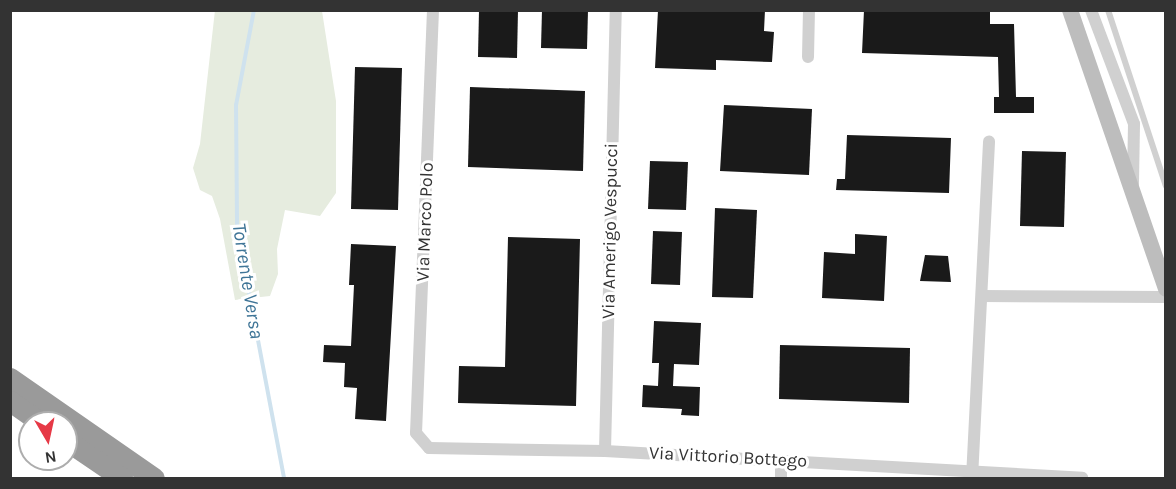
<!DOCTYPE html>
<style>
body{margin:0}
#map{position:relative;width:1176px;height:489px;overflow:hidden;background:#fff;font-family:Karla,sans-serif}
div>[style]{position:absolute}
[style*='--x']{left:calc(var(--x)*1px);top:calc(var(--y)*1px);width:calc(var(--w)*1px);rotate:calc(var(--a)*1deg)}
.green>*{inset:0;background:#e6ecdf}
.stream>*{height:4px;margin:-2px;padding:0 2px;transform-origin:2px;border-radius:2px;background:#cfe2ee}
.building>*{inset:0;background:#1a1a1a}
.lane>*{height:6px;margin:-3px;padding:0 3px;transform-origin:3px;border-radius:3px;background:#d0d0d0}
.street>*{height:12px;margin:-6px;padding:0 6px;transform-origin:6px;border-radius:6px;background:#d0d0d0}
.secondary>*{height:16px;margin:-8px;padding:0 8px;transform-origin:8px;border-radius:8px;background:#bdbdbd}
.highway>*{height:21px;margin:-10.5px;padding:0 10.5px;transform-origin:10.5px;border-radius:10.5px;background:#9a9a9a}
span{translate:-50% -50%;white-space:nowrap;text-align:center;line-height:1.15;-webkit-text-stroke:6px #fff;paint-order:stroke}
.street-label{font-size:18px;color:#333}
.water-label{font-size:20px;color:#3f7597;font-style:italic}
.frame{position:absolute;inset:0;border:12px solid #333;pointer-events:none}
.north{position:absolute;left:18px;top:411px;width:60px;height:60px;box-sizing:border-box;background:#fff;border:2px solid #adadad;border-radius:50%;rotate:171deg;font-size:16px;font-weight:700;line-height:24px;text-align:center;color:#333}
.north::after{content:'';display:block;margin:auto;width:21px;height:27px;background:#e63946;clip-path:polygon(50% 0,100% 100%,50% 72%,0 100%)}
</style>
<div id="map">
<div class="green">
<i style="clip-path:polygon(215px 10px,322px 11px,336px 101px,336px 193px,320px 216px,285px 210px,277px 249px,278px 274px,270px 296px,235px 300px,220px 219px,212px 196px,200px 190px,193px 168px,200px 144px)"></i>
</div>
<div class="stream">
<i style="--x:254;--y:10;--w:97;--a:100.7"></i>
<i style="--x:236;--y:105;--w:124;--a:89.5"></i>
<i style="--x:237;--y:229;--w:253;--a:79.3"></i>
</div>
<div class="building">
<i style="clip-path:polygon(479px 10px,518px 10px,517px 58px,478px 57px)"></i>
<i style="clip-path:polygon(542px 10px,588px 10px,587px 49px,541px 48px)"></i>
<i style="clip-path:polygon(658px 10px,765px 10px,764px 31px,774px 32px,772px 62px,716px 60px,716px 70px,655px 68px)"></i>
<i style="clip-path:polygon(864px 10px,990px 10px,990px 24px,1014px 24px,1016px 97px,1034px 97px,1034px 113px,994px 113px,994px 97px,999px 97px,998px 57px,862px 53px)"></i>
<i style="clip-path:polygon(355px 67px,402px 68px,398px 210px,351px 209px)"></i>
<i style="clip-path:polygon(470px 87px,585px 91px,583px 171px,468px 167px)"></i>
<i style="clip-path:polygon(724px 105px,812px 109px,809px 175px,720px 171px)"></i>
<i style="clip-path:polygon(847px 135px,951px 138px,949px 193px,836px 190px,837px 179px,845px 179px)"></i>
<i style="clip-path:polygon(1022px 151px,1066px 152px,1064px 227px,1020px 226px)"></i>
<i style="clip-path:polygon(650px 161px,688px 162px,686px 210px,648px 209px)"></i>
<i style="clip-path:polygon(715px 208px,757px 210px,753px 298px,712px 297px)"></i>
<i style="clip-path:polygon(653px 231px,682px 232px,680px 285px,651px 284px)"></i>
<i style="clip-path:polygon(855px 234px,887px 236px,884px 301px,822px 298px,824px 252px,855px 254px)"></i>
<i style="clip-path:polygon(508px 237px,580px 239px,576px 406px,458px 403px,459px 366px,505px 367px)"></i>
<i style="clip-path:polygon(351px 244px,396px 246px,386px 421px,355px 419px,357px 388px,344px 387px,345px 363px,323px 362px,324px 345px,351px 346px,354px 285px,349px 285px)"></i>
<i style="clip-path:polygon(925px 255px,948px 256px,951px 282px,920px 281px)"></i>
<i style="clip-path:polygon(654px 321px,701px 323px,699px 365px,674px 364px,673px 386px,700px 387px,699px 416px,681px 415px,682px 409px,642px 407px,643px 385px,658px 386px,659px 363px,652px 363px)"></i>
<i style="clip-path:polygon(780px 345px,910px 348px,909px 403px,779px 399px)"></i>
</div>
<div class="lane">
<i style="--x:1108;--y:10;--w:185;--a:71.8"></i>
</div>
<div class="street">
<i style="--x:433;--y:10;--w:423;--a:92.3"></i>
<i style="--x:416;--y:433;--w:20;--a:49"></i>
<i style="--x:429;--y:448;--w:176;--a:1"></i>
<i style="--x:605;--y:451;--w:478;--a:3.2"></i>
<i style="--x:1091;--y:10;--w:122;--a:69.3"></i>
<i style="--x:1134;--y:124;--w:60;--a:91"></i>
<i style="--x:808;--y:57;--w:47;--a:-88.8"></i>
<i style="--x:982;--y:296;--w:184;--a:0.3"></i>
<i style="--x:605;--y:451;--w:441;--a:-88.6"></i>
<i style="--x:781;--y:478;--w:18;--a:-90"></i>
<i style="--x:972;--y:478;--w:337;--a:-87.1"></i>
</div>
<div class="secondary">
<i style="--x:1070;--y:10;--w:295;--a:71"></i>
</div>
<div class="highway">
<i style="--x:10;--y:378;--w:175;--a:34.8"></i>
<i style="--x:10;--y:401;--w:39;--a:35"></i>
<i style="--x:66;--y:440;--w:68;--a:34.2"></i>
</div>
<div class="street-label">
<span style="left:425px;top:222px;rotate:-88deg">Via Marco Polo</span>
<span style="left:610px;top:231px;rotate:-89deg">Via Amerigo Vespucci</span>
<span style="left:728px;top:457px;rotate:3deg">Via Vittorio Bottego</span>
</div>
<div class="water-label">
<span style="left:248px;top:281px;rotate:81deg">Torrente Versa</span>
</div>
<div class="frame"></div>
<div class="north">N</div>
</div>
